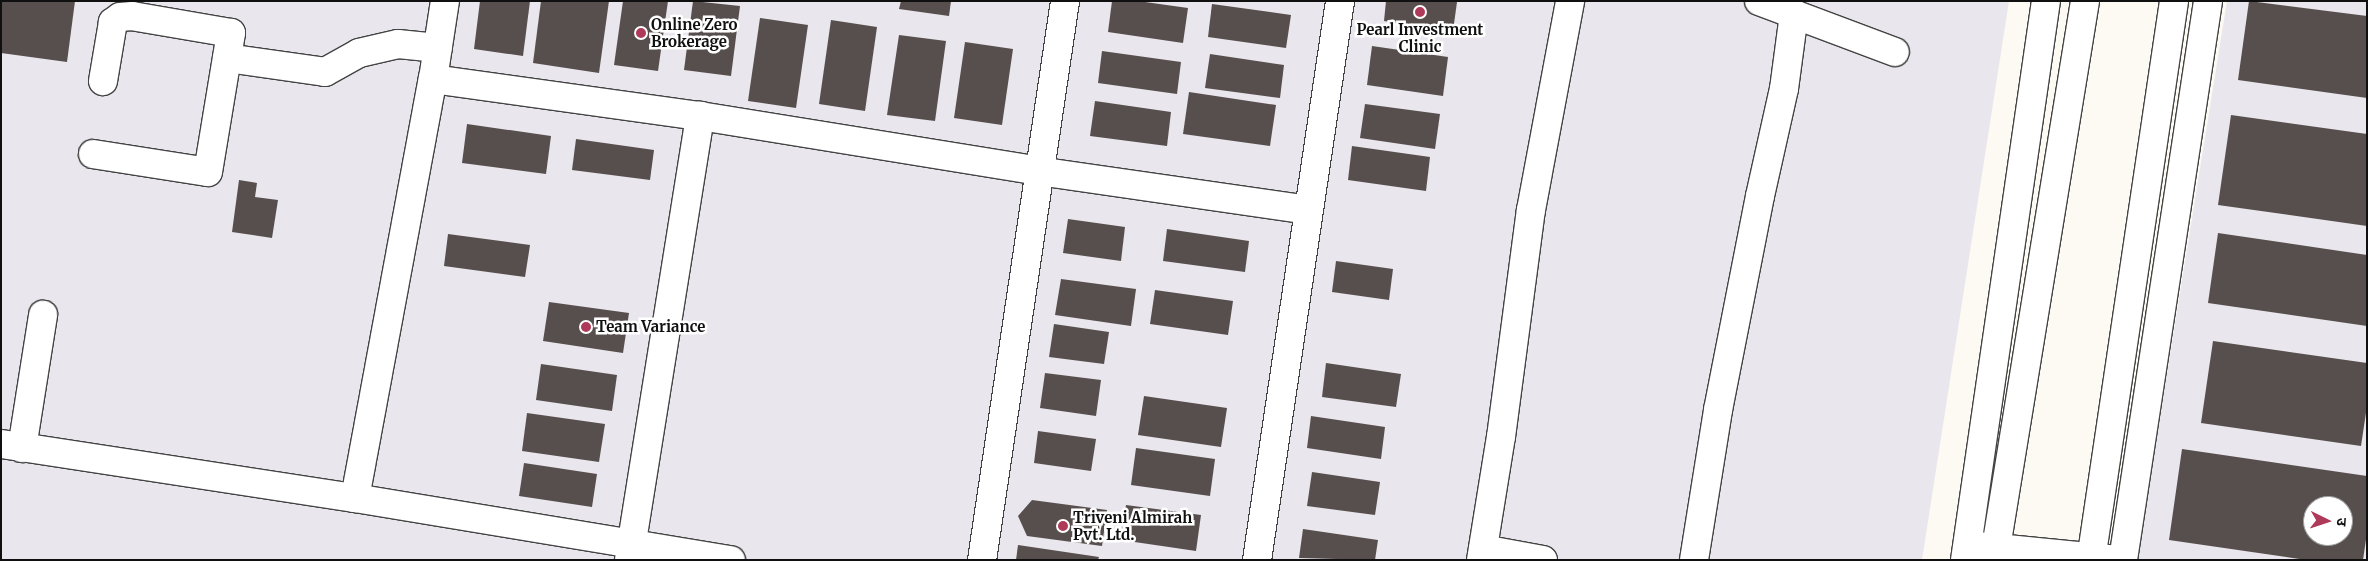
<!DOCTYPE html>
<meta charset="utf-8">
<style>
body{margin:0}
#map{position:relative;width:2368px;height:561px;overflow:hidden;background:#fdfaf4;font-family:Merriweather,"Noto Sans Devanagari",serif}
div>[style]{position:absolute}
[style*='--x']{left:calc(var(--x)*1px);top:calc(var(--y)*1px);width:calc(var(--w)*1px);rotate:calc(var(--a)*1deg)}
.industrial>*{inset:0;background:#eae6ed}
.building>*{inset:0;background:#574f4d}
.roads{filter:drop-shadow(1px 0 #434343) drop-shadow(-1px 0 #434343) drop-shadow(0 1px #434343) drop-shadow(0 -1px #434343)}
.minor>*{height:28px;margin:-14px;padding:0 14px;transform-origin:14px;border-radius:14px;background:#fff}
.dots>*{width:14px;height:14px;translate:-50% -50%;box-sizing:border-box;border:2px solid #fff;border-radius:50%}
span{translate:-50% -50%;white-space:nowrap;text-align:center;line-height:1.15;-webkit-text-stroke:5px #fff;paint-order:stroke}
.poi-label{font-size:15px;color:#101010;font-weight:700}
.left{translate:0 -50%;text-align:left}
.frame{position:absolute;inset:0;border:2px solid #101010;pointer-events:none}
.north{position:absolute;left:2303px;top:496px;width:50px;height:50px;box-sizing:border-box;background:#fff;border:1px solid #9f9f9f;border-radius:50%;rotate:94deg;font-size:14px;font-weight:700;line-height:20px;text-align:center;color:#101010}
.north::after{content:'';display:block;margin:auto;width:18px;height:22px;background:#ae3958;clip-path:polygon(50% 0,100% 100%,50% 72%,0 100%)}
</style>
<div id="map">
<div class="industrial">
<i style="clip-path:polygon(1px 1px,2009px 1px,1922px 560px,1px 560px)"></i>
<i style="clip-path:polygon(evenodd,2227px 1px,2367px 1px,2367px 560px,2137px 560px,2227px 1px,2313px 506px,2343px 506px,2343px 536px,2313px 536px,2313px 506px)"></i>
</div>
<div class="building">
<i style="clip-path:polygon(1px 1px,75px 1px,67px 62px,1px 53px)"></i>
<i style="clip-path:polygon(480px 1px,530px 1px,523px 56px,474px 49px)"></i>
<i style="clip-path:polygon(541px 1px,609px 1px,599px 73px,533px 63px)"></i>
<i style="clip-path:polygon(623px 1px,668px 1px,658px 71px,614px 65px)"></i>
<i style="clip-path:polygon(693px 1px,740px 6px,731px 76px,684px 70px)"></i>
<i style="clip-path:polygon(901px 1px,951px 1px,949px 16px,899px 9px)"></i>
<i style="clip-path:polygon(1112px 1px,1138px 1px,1188px 8px,1183px 43px,1108px 32px)"></i>
<i style="clip-path:polygon(1386px 1px,1457px 2px,1453px 31px,1384px 21px)"></i>
<i style="clip-path:polygon(2249px 1px,2367px 16px,2367px 98px,2238px 80px)"></i>
<i style="clip-path:polygon(1212px 4px,1291px 15px,1286px 48px,1208px 37px)"></i>
<i style="clip-path:polygon(760px 18px,808px 25px,796px 108px,748px 101px)"></i>
<i style="clip-path:polygon(831px 20px,877px 27px,865px 111px,819px 104px)"></i>
<i style="clip-path:polygon(899px 35px,946px 41px,935px 121px,887px 115px)"></i>
<i style="clip-path:polygon(965px 42px,1013px 49px,1002px 125px,954px 118px)"></i>
<i style="clip-path:polygon(1372px 46px,1448px 57px,1443px 96px,1367px 85px)"></i>
<i style="clip-path:polygon(1102px 51px,1181px 62px,1177px 94px,1098px 83px)"></i>
<i style="clip-path:polygon(1210px 54px,1284px 65px,1280px 98px,1205px 88px)"></i>
<i style="clip-path:polygon(1189px 92px,1276px 105px,1270px 146px,1183px 134px)"></i>
<i style="clip-path:polygon(1095px 101px,1171px 112px,1167px 146px,1090px 136px)"></i>
<i style="clip-path:polygon(1365px 104px,1440px 114px,1435px 149px,1360px 138px)"></i>
<i style="clip-path:polygon(2231px 115px,2367px 134px,2367px 226px,2218px 205px)"></i>
<i style="clip-path:polygon(467px 124px,551px 136px,546px 174px,462px 163px)"></i>
<i style="clip-path:polygon(576px 139px,654px 150px,650px 180px,572px 170px)"></i>
<i style="clip-path:polygon(1352px 146px,1430px 157px,1426px 191px,1348px 180px)"></i>
<i style="clip-path:polygon(239px 180px,257px 183px,255px 197px,278px 200px,272px 238px,232px 232px)"></i>
<i style="clip-path:polygon(1068px 219px,1125px 227px,1121px 261px,1063px 253px)"></i>
<i style="clip-path:polygon(1167px 229px,1249px 241px,1245px 272px,1163px 261px)"></i>
<i style="clip-path:polygon(2218px 233px,2367px 255px,2367px 326px,2208px 303px)"></i>
<i style="clip-path:polygon(448px 234px,530px 245px,525px 277px,444px 266px)"></i>
<i style="clip-path:polygon(1336px 261px,1393px 269px,1389px 300px,1332px 292px)"></i>
<i style="clip-path:polygon(1061px 279px,1136px 289px,1131px 326px,1055px 315px)"></i>
<i style="clip-path:polygon(1155px 290px,1233px 301px,1228px 335px,1150px 324px)"></i>
<i style="clip-path:polygon(549px 302px,629px 313px,623px 353px,543px 341px)"></i>
<i style="clip-path:polygon(1054px 324px,1109px 332px,1104px 364px,1049px 357px)"></i>
<i style="clip-path:polygon(2213px 341px,2367px 363px,2367px 406px,2361px 446px,2201px 423px)"></i>
<i style="clip-path:polygon(1326px 363px,1401px 374px,1396px 407px,1322px 397px)"></i>
<i style="clip-path:polygon(541px 364px,617px 375px,612px 411px,536px 400px)"></i>
<i style="clip-path:polygon(1045px 373px,1101px 380px,1096px 416px,1040px 408px)"></i>
<i style="clip-path:polygon(1144px 396px,1227px 408px,1221px 447px,1138px 435px)"></i>
<i style="clip-path:polygon(527px 413px,605px 424px,599px 462px,522px 451px)"></i>
<i style="clip-path:polygon(1311px 416px,1385px 427px,1381px 459px,1307px 448px)"></i>
<i style="clip-path:polygon(1038px 431px,1096px 439px,1091px 471px,1034px 463px)"></i>
<i style="clip-path:polygon(1136px 448px,1215px 459px,1210px 496px,1131px 485px)"></i>
<i style="clip-path:polygon(evenodd,2182px 449px,2367px 476px,2367px 533px,2363px 560px,2306px 560px,2169px 540px,2182px 449px,2313px 506px,2343px 506px,2343px 536px,2313px 536px,2313px 506px)"></i>
<i style="clip-path:polygon(524px 463px,597px 474px,592px 507px,519px 496px)"></i>
<i style="clip-path:polygon(1312px 472px,1380px 482px,1375px 515px,1307px 506px)"></i>
<i style="clip-path:polygon(1032px 500px,1107px 510px,1102px 546px,1027px 536px,1018px 516px)"></i>
<i style="clip-path:polygon(1126px 505px,1201px 515px,1196px 551px,1121px 540px)"></i>
<i style="clip-path:polygon(1303px 529px,1378px 540px,1375px 560px,1299px 558px)"></i>
<i style="clip-path:polygon(1018px 545px,1099px 557px,1098px 560px,1016px 560px)"></i>
</div>
<div class="roads">
<div class="minor">
<i style="--x:1759;--y:1;--w:145;--a:20.6"></i>
<i style="--x:227;--y:58;--w:99;--a:8.1"></i>
<i style="--x:325;--y:72;--w:39;--a:-29"></i>
<i style="--x:359;--y:53;--w:40;--a:-13"></i>
<i style="--x:398;--y:44;--w:40;--a:5.7"></i>
<i style="--x:433;--y:79;--w:270;--a:7.9"></i>
<i style="--x:700;--y:116;--w:342;--a:9.2"></i>
<i style="--x:1038;--y:171;--w:273;--a:8.2"></i>
<i style="--x:93;--y:154;--w:116;--a:8.9"></i>
<i style="--x:208;--y:172;--w:141;--a:-80.6"></i>
<i style="--x:231;--y:33;--w:100;--a:-170.3"></i>
<i style="--x:132;--y:16;--w:12;--a:175"></i>
<i style="--x:120;--y:17;--w:9;--a:144"></i>
<i style="--x:113;--y:22;--w:60;--a:99.6"></i>
<i style="--x:1;--y:444;--w:358;--a:8.7"></i>
<i style="--x:355;--y:498;--w:381;--a:9.4"></i>
<i style="--x:22;--y:448;--w:135;--a:-81"></i>
<i style="--x:355;--y:498;--w:426;--a:-79.5"></i>
<i style="--x:433;--y:79;--w:79;--a:-81.3"></i>
<i style="--x:1978;--y:546;--w:132;--a:5.7"></i>
<i style="--x:1483;--y:549;--w:61;--a:10.4"></i>
<i style="--x:629;--y:560;--w:450;--a:-80.9"></i>
<i style="--x:982;--y:560;--w:565;--a:-81.55"></i>
<i style="--x:1257;--y:560;--w:565;--a:-81.55"></i>
<i style="--x:1481;--y:560;--w:125;--a:-80.8"></i>
<i style="--x:1501;--y:437;--w:229;--a:-82.5"></i>
<i style="--x:1531;--y:210;--w:213;--a:-79.4"></i>
<i style="--x:1694;--y:560;--w:152;--a:-80.9"></i>
<i style="--x:1718;--y:410;--w:218;--a:-78.9"></i>
<i style="--x:1760;--y:196;--w:110;--a:-77.4"></i>
<i style="--x:1784;--y:89;--w:76;--a:-82.4"></i>
<i style="--x:1965;--y:560;--w:565;--a:-81.76"></i>
<i style="--x:1994;--y:560;--w:566;--a:-80.75"></i>
<i style="--x:2091;--y:560;--w:565;--a:-81.55"></i>
<i style="--x:2123;--y:560;--w:565;--a:-81.35"></i>
</div>
</div>
<div class="dots">
<i style="left:1420px;top:12px;background:#ae3958"></i>
<i style="left:641px;top:33px;background:#ae3958"></i>
<i style="left:586px;top:327px;background:#ae3958"></i>
<i style="left:1063px;top:526px;background:#ae3958"></i>
</div>
<div class="poi-label">
<span class="left" style="left:651px;top:33px">Online Zero<br>Brokerage</span>
<span style="left:1420px;top:38px">Pearl Investment<br>Clinic</span>
<span class="left" style="left:596px;top:327px">Team Variance</span>
<span class="left" style="left:1073px;top:526px">Triveni Almirah<br>Pvt. Ltd.</span>
</div>
<div class="frame"></div>
<div class="north">उ</div>
</div>
